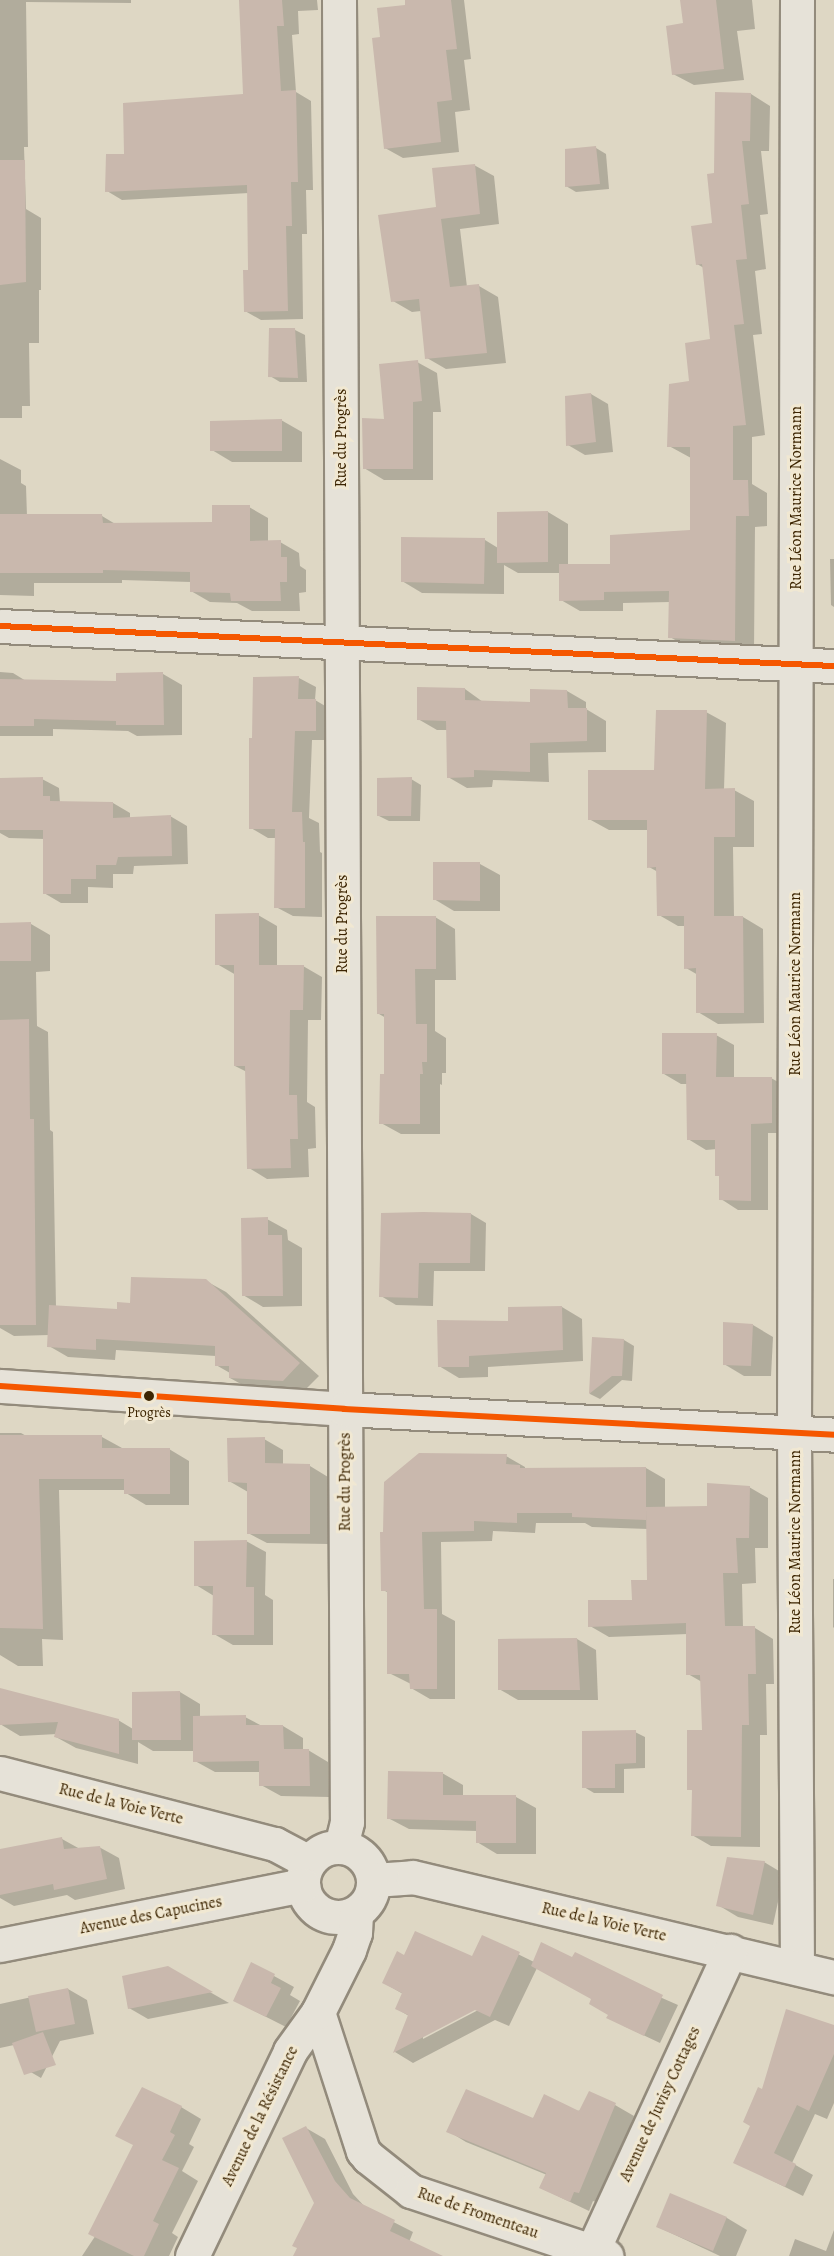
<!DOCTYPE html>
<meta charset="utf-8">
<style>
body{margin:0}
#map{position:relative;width:834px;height:2256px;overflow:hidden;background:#ded7c4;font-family:Alegreya,serif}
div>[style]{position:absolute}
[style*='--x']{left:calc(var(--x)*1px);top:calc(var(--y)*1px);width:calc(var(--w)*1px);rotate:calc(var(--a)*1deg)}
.shadow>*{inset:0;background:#0003}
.building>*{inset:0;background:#c9b8ad}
.roads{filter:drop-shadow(2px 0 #938b7c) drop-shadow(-2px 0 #938b7c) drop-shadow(0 2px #938b7c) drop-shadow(0 -2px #938b7c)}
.minor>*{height:33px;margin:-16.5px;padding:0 16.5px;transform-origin:16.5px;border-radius:16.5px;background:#e6e2d8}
.minor>.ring{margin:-16.5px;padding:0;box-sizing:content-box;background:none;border:33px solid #e6e2d8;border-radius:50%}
.bus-1>*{height:6px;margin:-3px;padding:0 3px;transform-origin:3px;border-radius:3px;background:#f55700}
.dots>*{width:16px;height:16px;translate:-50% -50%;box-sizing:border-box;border:3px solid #f1e8d2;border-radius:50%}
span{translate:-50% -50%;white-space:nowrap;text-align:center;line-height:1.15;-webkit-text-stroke:6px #f1e8d2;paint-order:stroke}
.bus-label{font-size:14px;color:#3c2401}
.street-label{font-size:16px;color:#3c2401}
</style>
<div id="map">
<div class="shadow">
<i style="clip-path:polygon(0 0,131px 0,131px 3px,26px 2px,28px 147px,24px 147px,26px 209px,41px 218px,41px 290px,39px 290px,39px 343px,29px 343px,30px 406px,22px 406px,22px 418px,0 418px)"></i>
<i style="clip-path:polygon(241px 0,317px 0,318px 10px,298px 11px,299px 34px,292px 35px,296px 92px,311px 101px,313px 190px,306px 190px,307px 234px,302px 234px,303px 319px,261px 320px,245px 311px,250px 271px,249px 193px,122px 200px,107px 191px,125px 155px,245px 96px)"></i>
<i style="clip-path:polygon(406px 0,464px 0,471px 59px,464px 60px,470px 110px,455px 112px,459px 152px,403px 158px,385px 148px,382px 39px,407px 6px)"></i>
<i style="clip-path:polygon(682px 0,752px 0,755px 29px,737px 31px,744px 80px,694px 85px,673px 74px,685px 25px)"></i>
<i style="clip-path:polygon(751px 94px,770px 106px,769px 151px,761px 151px,768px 214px,760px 215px,766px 269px,755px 271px,762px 334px,753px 335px,765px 435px,752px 437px,752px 484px,767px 493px,767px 526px,755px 527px,754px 651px,689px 648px,670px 637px,670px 602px,623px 603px,623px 611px,580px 611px,561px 600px,561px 573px,518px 573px,504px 565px,504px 594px,422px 593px,402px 581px,485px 540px,498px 548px,548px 512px,568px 524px,568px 565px,612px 565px,692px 532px,691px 458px,669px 446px,691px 383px,712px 341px,704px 268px,697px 264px,714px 224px,716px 174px)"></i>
<i style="clip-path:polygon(596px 148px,606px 154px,609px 189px,576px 192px,566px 186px)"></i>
<i style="clip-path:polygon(474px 165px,494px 176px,499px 224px,460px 229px,467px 287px,479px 286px,498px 297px,506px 363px,446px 369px,427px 358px,421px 311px,412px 312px,393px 301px,438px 208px)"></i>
<i style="clip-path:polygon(295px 330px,305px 335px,307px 382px,280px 382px,270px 376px)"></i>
<i style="clip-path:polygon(417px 362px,437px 373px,441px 412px,433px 412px,433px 480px,384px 480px,364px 468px)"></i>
<i style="clip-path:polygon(591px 394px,608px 404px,613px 452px,585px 455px,568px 445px)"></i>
<i style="clip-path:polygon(281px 420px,302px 432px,302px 462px,232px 462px,212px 450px)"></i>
<i style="clip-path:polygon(0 459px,21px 470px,21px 483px,26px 486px,27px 516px,102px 516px,117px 525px,213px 524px,249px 507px,268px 518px,268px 542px,280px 542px,299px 553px,300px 566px,306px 570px,306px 592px,299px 593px,300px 611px,252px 611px,237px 603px,210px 602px,191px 591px,191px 582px,122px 580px,122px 583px,34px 583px,34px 596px,0 595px)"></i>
<i style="clip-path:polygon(830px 559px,834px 559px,834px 607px,831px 605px)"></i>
<i style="clip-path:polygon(0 672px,13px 673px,26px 681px,117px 682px,163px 674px,182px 685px,182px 735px,137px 736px,128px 731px,53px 729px,53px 736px,0 736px)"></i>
<i style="clip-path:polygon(299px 678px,316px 687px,315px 700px,332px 710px,332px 740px,312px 740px,309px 818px,319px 823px,320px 852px,322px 853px,322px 917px,293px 916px,276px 907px,276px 838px,268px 838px,251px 828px,254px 739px)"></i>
<i style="clip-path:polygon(465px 689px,483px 702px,532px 703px,567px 691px,586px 702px,586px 709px,606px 721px,606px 752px,548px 753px,549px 782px,493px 780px,492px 787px,467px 788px,448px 777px,447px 730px,437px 730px,418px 719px)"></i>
<i style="clip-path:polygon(706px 712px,726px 723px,724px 790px,734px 790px,754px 801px,754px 847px,733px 847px,734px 917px,743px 917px,763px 929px,764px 1023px,718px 1024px,698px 1012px,698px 975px,686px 968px,685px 926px,678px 926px,659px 915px,658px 872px,649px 867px,649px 830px,609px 830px,589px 819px,656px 771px)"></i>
<i style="clip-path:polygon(0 779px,42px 779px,59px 788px,60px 803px,113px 803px,130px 813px,130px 818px,170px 816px,187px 826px,188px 864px,134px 866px,133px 874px,113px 874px,113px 888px,88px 887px,88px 903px,61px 903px,44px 893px,45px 839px,9px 838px,0 833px)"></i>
<i style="clip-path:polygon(411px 779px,421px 785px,420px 821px,389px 821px,379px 816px)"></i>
<i style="clip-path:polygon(480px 864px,500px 875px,500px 911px,454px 911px,434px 899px)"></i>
<i style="clip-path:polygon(258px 915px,277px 926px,277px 966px,303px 966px,322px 977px,321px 1020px,308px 1020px,307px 1102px,315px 1107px,316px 1148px,308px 1149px,309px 1177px,267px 1179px,249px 1168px,247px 1072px,235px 1066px,236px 975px,217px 964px)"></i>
<i style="clip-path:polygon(435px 917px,455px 929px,456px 980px,435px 980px,435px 1031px,446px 1038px,446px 1073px,442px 1073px,442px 1085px,440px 1084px,440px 1134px,401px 1134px,381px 1123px,385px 1076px,386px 1018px,379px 1014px)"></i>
<i style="clip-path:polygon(31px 924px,50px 935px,50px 971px,36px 972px,37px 1026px,48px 1032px,50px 1130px,53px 1132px,56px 1307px,118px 1311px,206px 1281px,226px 1292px,319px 1376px,303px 1392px,250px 1389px,230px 1378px,230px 1373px,216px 1365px,216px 1356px,116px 1350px,115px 1360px,68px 1357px,49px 1346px,49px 1335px,14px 1336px,0 1328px,0 925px)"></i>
<i style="clip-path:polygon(716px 1035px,734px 1045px,734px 1078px,771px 1078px,789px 1088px,789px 1133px,768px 1133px,768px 1210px,738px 1210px,721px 1199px,717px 1149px,706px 1150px,688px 1139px,687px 1084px,681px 1084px,664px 1074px)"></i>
<i style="clip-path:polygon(471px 1214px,486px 1223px,485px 1271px,434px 1271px,433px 1306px,396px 1305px,381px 1296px)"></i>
<i style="clip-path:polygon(267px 1219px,287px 1230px,288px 1240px,302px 1248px,302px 1306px,263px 1307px,243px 1295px)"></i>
<i style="clip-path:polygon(562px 1307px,582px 1319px,583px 1361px,488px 1367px,488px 1377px,459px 1378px,439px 1366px,510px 1322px)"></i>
<i style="clip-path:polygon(753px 1325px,773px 1337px,771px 1376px,744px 1376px,724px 1364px)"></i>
<i style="clip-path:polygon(593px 1338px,624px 1340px,634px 1346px,632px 1381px,622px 1380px,600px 1399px,590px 1394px)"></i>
<i style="clip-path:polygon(0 1433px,21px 1433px,28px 1437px,102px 1437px,122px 1448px,169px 1449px,189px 1461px,189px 1505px,146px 1505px,126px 1493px,126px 1490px,59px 1490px,63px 1640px,42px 1639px,43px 1666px,18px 1666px,0 1655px)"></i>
<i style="clip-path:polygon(264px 1439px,283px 1450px,283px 1465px,310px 1466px,328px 1477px,328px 1544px,267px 1543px,248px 1533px,248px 1492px,229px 1481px)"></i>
<i style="clip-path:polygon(506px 1456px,525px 1467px,525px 1469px,646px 1468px,665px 1479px,665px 1508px,708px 1507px,749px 1487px,768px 1498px,768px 1548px,755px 1548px,756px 1583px,742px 1584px,743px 1628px,755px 1628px,773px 1639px,774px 1684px,766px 1684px,767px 1735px,760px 1735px,760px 1847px,711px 1846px,692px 1835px,694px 1791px,689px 1789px,703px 1732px,702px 1682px,688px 1674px,688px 1634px,609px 1637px,590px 1626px,634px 1602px,649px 1582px,648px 1529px,592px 1527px,585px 1523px,536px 1523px,535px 1533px,493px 1531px,492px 1541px,441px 1542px,442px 1614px,455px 1621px,455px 1699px,430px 1699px,411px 1688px,411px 1684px,389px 1673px,389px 1593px,383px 1590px,384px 1533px)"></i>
<i style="clip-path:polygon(246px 1541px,266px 1552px,265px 1595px,273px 1600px,273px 1645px,233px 1645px,214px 1634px,214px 1596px,196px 1585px)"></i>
<i style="clip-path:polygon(833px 1579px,834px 1579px,834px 1628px,833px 1627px)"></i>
<i style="clip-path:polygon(577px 1639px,596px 1650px,598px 1700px,518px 1700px,499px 1689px)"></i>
<i style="clip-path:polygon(0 1690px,118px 1720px,133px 1729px,180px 1692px,200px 1704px,200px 1717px,245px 1717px,262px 1726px,283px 1726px,303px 1738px,303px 1750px,308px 1750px,328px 1762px,329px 1797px,281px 1796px,261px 1785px,261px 1772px,215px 1772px,195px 1761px,195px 1751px,153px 1751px,138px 1742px,138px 1764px,76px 1748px,56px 1737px,57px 1734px,20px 1736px,0 1724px)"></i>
<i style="clip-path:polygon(635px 1732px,645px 1737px,645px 1768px,624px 1769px,624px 1793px,594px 1793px,584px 1787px)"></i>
<i style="clip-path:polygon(442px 1773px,463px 1785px,463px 1796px,516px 1797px,536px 1808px,536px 1854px,497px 1854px,477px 1842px,477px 1831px,409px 1829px,388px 1818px)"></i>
<i style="clip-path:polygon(62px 1839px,80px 1849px,99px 1847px,119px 1858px,125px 1889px,75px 1900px,67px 1895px,14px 1906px,0 1898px,0 1851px)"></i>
<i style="clip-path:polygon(764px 1862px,784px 1874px,773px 1925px,738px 1917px,718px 1905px)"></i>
<i style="clip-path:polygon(evenodd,483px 1937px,534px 1962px,573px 1959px,678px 2005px,660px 2043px,624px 2026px,593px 1999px,537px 1968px,509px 2026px,495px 2020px,413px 2063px,395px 2052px,409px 2016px,397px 2009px,403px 1994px,384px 1983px,405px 1957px,473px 1958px,483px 1937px,481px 2005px,482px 2008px,423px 2039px,423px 2036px,481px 2005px)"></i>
<i style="clip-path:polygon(252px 1964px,294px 1987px,290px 1995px,300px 2001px,286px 2027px,235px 2001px)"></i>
<i style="clip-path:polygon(168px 1968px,229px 2003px,148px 2019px,129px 2008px)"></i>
<i style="clip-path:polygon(68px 1989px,87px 2000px,94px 2034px,60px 2041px,41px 2078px,22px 2067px,14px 2045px,0 2048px,0 2004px)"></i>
<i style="clip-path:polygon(834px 2027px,834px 2103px,827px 2119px,815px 2114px,792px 2163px,813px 2175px,803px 2196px,735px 2162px,752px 2126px,763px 2091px)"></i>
<i style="clip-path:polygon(615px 2105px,634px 2116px,599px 2203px,593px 2201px,589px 2211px,541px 2188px,547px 2175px,466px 2142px,448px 2131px)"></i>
<i style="clip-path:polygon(181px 2107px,201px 2119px,189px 2144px,194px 2147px,182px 2171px,198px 2181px,172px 2233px,178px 2237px,169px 2256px,82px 2256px)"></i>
<i style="clip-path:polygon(306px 2128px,325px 2139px,353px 2194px,366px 2208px,413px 2232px,409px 2242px,438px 2256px,295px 2256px,316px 2203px)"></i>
<i style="clip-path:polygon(671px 2195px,727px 2218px,747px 2230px,736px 2256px,720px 2256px,658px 2227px)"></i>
<i style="clip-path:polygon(834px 2230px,834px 2256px,789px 2256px,795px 2239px,826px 2251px)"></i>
</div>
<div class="building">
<i style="clip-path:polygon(239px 0,282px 0,284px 26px,277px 26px,281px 91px,296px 90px,298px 182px,291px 182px,292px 226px,286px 226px,288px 311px,244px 312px,243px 270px,248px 270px,247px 185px,105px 192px,106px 154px,124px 154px,123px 103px,243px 94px)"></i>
<i style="clip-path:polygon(405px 0,451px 0,457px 49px,446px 50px,452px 100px,437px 102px,441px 142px,384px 149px,372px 38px,380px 37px,377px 8px,405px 5px)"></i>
<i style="clip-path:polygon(680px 0,716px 0,724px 69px,672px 75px,666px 26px,683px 23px)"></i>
<i style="clip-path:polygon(715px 92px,751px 93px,750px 141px,742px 141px,749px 204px,741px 205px,747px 259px,736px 260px,744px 324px,734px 325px,746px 425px,733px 426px,733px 480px,748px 480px,749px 516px,736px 516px,735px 641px,668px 638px,669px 591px,604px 592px,604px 600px,559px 601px,559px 564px,610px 564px,610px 535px,690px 530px,690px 447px,667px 447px,669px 384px,689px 381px,685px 343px,710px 339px,702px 264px,696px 265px,691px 226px,712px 223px,707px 174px,714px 173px)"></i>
<i style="clip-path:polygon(596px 146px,600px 184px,565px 187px,565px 149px)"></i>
<i style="clip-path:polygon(0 160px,25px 160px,26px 282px,0 285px)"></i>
<i style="clip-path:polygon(475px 164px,480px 214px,441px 219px,450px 287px,479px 284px,487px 353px,425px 359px,419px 299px,391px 302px,378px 215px,436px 207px,432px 168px)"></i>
<i style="clip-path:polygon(269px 328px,295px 328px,298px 378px,268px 377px)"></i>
<i style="clip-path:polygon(418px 360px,422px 401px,413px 402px,413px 469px,363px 469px,362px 418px,384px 419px,379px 364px)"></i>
<i style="clip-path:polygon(591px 393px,596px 442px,566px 446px,565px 396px)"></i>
<i style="clip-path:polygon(282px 419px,282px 451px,210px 451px,210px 421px)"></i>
<i style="clip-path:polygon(212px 505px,250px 505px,250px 541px,281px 540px,281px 557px,287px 557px,287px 582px,280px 582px,281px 601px,231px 601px,230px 593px,190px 592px,190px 572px,103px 570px,103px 573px,0 573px,0 514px,102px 514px,103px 523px,212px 522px)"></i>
<i style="clip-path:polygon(548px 511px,548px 562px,497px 563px,497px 512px)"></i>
<i style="clip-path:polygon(401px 537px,485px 538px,484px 584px,401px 582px)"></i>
<i style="clip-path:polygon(163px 672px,164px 725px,116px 725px,116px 721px,34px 719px,34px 726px,0 726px,0 679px,116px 681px,116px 673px)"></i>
<i style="clip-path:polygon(299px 676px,298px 699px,316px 699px,316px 731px,295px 731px,292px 812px,302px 812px,303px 842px,305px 842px,305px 908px,274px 908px,275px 829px,249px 829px,249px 738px,252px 738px,253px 677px)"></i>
<i style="clip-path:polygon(417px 687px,465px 688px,465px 700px,530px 702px,530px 689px,567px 690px,568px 708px,587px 708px,587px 741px,530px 743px,530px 772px,474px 770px,474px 777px,447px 778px,446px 721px,417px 720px)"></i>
<i style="clip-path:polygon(656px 710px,707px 710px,705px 789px,735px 788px,735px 837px,714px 837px,714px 916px,743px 916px,744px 1013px,696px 1013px,696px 968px,684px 969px,684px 916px,657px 916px,656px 867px,647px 868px,647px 820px,588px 820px,588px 770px,654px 770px)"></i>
<i style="clip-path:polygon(43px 777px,43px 796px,50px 796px,50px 801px,113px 802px,113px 818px,171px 815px,172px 856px,118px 857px,116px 865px,96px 865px,96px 879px,71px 879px,71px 894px,43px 894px,43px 830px,0 830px,0 778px)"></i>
<i style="clip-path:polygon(412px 777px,411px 816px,377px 816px,377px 778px)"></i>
<i style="clip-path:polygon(433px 862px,480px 862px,480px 901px,433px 900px)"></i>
<i style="clip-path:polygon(259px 913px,259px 965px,304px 965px,303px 1010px,290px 1010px,289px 1095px,297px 1095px,298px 1139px,290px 1139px,291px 1168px,247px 1169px,245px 1066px,234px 1066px,234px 965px,215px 965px,215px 914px)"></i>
<i style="clip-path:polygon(376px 916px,436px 916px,436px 969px,415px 969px,416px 1024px,427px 1024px,427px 1062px,422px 1062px,423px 1074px,420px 1074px,420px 1124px,379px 1124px,380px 1074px,384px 1074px,384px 1014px,377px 1014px)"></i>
<i style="clip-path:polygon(31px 922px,31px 961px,0 961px,0 923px)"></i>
<i style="clip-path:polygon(29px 1019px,30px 1119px,34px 1119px,36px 1325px,0 1325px,0 1020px)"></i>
<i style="clip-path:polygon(662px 1033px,717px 1033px,716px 1077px,772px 1077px,772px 1123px,751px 1124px,751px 1201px,719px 1200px,719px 1176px,715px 1176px,715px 1140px,687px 1140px,686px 1074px,662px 1074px)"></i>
<i style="clip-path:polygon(423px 1212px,471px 1213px,470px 1263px,419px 1263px,418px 1298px,379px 1297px,381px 1213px)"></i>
<i style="clip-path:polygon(268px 1217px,268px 1235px,282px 1235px,283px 1296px,242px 1296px,241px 1218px)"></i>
<i style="clip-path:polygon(131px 1277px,206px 1279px,300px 1363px,283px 1381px,229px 1378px,229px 1366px,215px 1366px,215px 1346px,96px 1339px,96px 1350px,47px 1347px,49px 1305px,117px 1309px,117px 1302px,130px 1303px)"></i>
<i style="clip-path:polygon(562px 1306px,563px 1350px,469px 1356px,469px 1367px,438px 1367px,437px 1320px,508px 1321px,508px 1307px)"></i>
<i style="clip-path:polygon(723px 1322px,753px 1324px,751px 1366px,723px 1365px)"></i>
<i style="clip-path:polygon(592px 1337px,624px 1339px,622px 1376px,612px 1376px,589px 1394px)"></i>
<i style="clip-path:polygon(0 1435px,102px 1435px,102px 1448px,170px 1448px,170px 1494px,124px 1494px,124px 1479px,39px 1479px,43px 1629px,0 1628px)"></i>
<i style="clip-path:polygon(265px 1437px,265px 1463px,310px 1464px,310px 1534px,247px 1534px,247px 1483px,228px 1482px,227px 1438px)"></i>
<i style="clip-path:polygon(419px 1453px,507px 1454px,506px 1464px,520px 1465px,520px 1468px,646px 1467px,646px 1507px,707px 1506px,707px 1483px,750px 1486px,749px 1538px,736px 1538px,738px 1573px,723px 1573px,725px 1626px,755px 1626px,756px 1674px,748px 1674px,749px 1725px,742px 1725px,741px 1837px,691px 1836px,692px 1790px,687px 1790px,687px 1730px,702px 1730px,700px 1675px,686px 1675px,686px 1623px,588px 1627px,588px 1600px,632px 1600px,631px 1580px,647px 1580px,646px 1509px,646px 1520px,572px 1517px,572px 1513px,517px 1513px,517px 1523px,474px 1521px,474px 1531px,422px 1532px,424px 1609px,437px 1609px,437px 1689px,410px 1689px,409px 1674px,387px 1674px,387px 1591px,381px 1591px,380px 1532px,383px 1532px,384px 1482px)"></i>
<i style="clip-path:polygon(247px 1540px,246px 1587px,254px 1587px,254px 1635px,212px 1635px,213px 1586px,194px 1586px,194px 1541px)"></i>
<i style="clip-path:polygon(577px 1638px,580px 1690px,498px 1690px,498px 1639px)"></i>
<i style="clip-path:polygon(0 1688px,119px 1719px,119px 1754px,54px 1737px,58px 1722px,0 1725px)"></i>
<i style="clip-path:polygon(180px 1691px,181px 1740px,132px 1740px,132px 1692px)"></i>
<i style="clip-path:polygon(246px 1715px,246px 1725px,283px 1725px,284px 1749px,309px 1749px,310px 1786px,259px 1786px,259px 1761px,193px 1762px,193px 1716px)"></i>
<i style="clip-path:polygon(636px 1730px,636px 1763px,615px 1764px,615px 1788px,582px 1788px,582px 1731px)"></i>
<i style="clip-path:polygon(388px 1771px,443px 1772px,443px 1795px,516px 1795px,516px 1843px,476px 1843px,476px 1821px,387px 1819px)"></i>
<i style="clip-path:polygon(62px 1837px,64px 1849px,100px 1846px,107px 1879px,54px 1890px,53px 1884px,0 1895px,0 1849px)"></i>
<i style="clip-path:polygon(727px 1857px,765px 1861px,753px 1915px,716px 1906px)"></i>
<i style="clip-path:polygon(415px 1931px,472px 1956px,482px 1935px,520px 1952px,490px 2017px,475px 2010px,393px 2053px,408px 2015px,395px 2009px,402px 1993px,382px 1983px,397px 1951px,404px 1955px)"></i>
<i style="clip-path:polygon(541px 1942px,572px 1957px,575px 1952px,663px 1995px,644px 2036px,606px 2018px,608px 2015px,589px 2004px,591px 1999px,531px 1966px)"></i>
<i style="clip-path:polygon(251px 1962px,275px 1974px,271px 1983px,281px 1988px,266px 2017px,233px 2001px)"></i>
<i style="clip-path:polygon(168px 1966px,213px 1992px,128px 2009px,122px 1976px)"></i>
<i style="clip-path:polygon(68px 1988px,75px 2024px,36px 2032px,28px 1996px)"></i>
<i style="clip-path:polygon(786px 2009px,834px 2025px,834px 2054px,809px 2111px,797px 2105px,774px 2153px,796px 2164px,785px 2187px,733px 2163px,750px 2126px,743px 2122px,758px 2087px,762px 2089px)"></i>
<i style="clip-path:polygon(43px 2032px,56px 2065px,24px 2075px,12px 2043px)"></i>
<i style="clip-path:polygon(142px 2087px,182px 2106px,170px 2132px,175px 2135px,162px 2160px,179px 2168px,153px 2221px,159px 2224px,144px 2256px,134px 2256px,88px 2234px,133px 2145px,115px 2136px)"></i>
<i style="clip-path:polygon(466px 2089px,533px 2118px,544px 2094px,579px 2111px,589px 2091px,616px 2103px,579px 2193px,574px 2192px,570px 2202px,539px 2188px,546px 2173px,446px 2132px)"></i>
<i style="clip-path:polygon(306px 2126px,335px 2181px,350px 2198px,395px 2220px,390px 2231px,443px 2256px,293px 2256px,297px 2248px,292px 2246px,314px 2203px,282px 2138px)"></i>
<i style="clip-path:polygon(670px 2193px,727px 2217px,713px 2251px,656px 2227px)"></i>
</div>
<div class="roads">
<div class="minor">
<i style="--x:339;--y:0;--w:1822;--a:89.75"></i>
<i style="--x:347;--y:1822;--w:25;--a:104"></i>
<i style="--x:797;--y:0;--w:1433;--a:90.12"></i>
<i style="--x:794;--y:1433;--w:535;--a:89.68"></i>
<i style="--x:0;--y:626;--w:835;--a:2.75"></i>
<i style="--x:0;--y:1386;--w:345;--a:3.8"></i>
<i style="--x:344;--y:1409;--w:491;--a:3"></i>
<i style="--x:0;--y:1773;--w:284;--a:14.5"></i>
<i style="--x:275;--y:1844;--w:38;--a:28"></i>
<i class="ring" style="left:303px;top:1847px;width:37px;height:37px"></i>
<i style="--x:374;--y:1880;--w:39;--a:-4"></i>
<i style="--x:413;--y:1877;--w:433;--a:13.4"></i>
<i style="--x:0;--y:1945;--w:309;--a:-11.2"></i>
<i style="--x:318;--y:2012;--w:146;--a:72.1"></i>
<i style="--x:363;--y:2151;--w:8;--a:50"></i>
<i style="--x:368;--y:2157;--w:55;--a:38.3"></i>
<i style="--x:411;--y:2191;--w:206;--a:18.4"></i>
<i style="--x:192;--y:2256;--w:227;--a:-64.4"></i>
<i style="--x:290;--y:2051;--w:48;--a:-54.3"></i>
<i style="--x:318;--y:2012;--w:69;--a:-63.4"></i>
<i style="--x:349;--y:1950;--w:18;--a:-71"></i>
<i style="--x:355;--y:1933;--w:20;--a:-87"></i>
<i style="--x:590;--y:2256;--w:336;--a:-65.3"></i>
</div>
</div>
<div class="bus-1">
<i style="--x:0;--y:626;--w:835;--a:2.75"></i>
<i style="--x:0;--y:1386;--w:345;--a:3.8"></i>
<i style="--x:344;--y:1409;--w:491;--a:3"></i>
</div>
<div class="dots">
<i style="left:149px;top:1396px;background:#3c2401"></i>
</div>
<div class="bus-label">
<span style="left:149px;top:1413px">Progrès</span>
</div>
<div class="street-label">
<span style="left:341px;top:438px;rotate:-90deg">Rue du Progrès</span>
<span style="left:796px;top:498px;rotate:-90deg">Rue Léon Maurice Normann</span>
<span style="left:342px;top:924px;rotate:-90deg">Rue du Progrès</span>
<span style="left:795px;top:984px;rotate:-90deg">Rue Léon Maurice Normann</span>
<span style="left:345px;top:1482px;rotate:-90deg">Rue du Progrès</span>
<span style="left:795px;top:1542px;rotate:-90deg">Rue Léon Maurice Normann</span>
<span style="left:121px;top:1804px;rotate:14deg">Rue de la Voie Verte</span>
<span style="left:151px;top:1915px;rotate:-11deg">Avenue des Capucines</span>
<span style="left:604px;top:1922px;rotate:13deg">Rue de la Voie Verte</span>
<span style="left:660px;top:2104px;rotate:-65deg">Avenue de Juvisy Cottages</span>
<span style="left:260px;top:2116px;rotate:-64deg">Avenue de la Résistance</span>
<span style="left:478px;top:2213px;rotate:19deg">Rue de Fromenteau</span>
</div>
</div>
